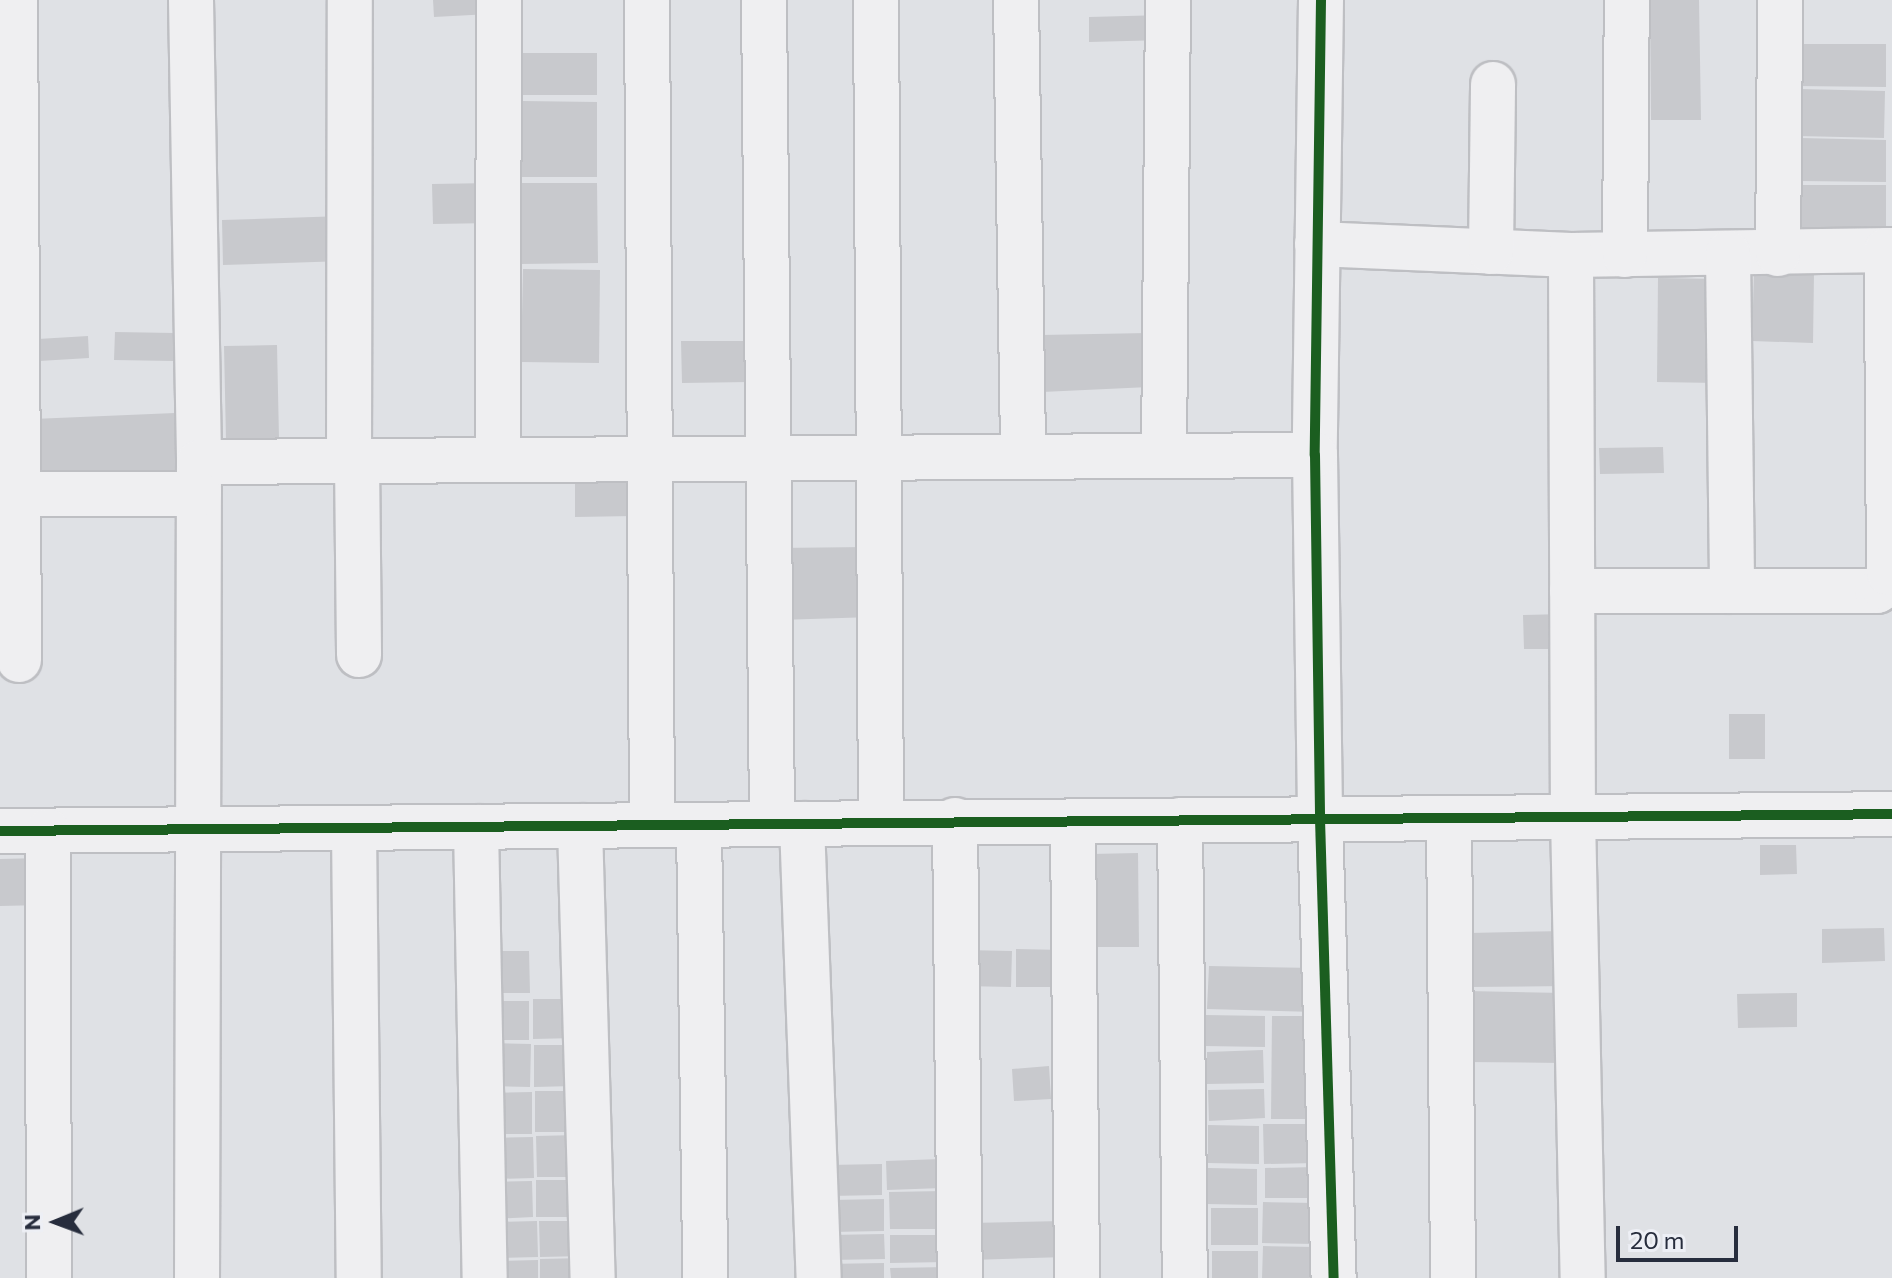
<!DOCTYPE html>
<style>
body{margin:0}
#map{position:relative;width:1892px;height:1278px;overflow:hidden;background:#dfe1e5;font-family:Commissioner,sans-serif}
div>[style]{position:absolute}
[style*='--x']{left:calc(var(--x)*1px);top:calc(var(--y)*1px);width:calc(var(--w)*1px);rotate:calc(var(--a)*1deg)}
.building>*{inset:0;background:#c8c9cd}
.roads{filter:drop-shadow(2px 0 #bebfc3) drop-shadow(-2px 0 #bebfc3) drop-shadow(0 2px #bebfc3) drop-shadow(0 -2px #bebfc3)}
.minor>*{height:44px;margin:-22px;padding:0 22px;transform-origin:22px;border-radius:22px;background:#efeff1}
.cycleway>*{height:10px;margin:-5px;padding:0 5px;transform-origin:5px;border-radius:5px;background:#1b5e20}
span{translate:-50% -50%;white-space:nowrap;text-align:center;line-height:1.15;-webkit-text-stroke:6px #edeff5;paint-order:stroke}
.north{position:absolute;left:16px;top:1182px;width:80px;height:80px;-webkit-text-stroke:6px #edeff5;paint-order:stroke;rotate:269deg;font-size:22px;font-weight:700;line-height:32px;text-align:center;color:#272d3d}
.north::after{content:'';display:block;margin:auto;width:28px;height:36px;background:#272d3d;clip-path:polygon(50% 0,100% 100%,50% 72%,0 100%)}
.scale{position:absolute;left:1616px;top:1226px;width:122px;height:36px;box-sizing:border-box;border:4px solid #272d3d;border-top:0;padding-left:10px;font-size:24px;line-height:28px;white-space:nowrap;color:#272d3d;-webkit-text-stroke:6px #edeff5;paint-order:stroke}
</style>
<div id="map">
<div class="building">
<i style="clip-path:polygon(433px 0,490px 0,490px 14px,434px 17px)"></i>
<i style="clip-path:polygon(1650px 0,1699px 0,1701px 120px,1651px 120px)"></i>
<i style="clip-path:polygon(1165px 15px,1165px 40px,1089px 42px,1089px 17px)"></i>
<i style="clip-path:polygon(1797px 44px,1886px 44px,1886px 87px,1796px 86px)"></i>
<i style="clip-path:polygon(519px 53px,597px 53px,597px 95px,520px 95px)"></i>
<i style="clip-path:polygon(1799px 89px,1885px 91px,1884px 138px,1798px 136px)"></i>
<i style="clip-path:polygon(522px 101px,597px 102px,597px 177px,522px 177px)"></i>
<i style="clip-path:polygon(1801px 138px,1886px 140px,1886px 182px,1800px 181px)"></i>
<i style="clip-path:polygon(492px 183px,493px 223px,433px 224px,432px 184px)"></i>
<i style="clip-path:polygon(519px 183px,597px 183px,598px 263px,520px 264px)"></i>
<i style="clip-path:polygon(1799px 185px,1886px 185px,1886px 231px,1799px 232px)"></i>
<i style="clip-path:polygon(343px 216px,345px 261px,223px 265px,222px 220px)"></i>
<i style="clip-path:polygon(523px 269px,600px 270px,599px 363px,521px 362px)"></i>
<i style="clip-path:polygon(1754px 271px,1814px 273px,1813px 343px,1752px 341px)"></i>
<i style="clip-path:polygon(1658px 278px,1719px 279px,1717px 383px,1657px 382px)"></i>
<i style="clip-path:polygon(115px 332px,174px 333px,174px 361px,114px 360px)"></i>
<i style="clip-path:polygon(1148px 333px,1149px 387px,1042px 392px,1041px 335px)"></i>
<i style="clip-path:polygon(88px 336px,89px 358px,39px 361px,38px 339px)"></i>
<i style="clip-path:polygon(681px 341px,749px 341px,749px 382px,682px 383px)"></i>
<i style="clip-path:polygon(277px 345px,279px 439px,226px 440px,224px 346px)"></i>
<i style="clip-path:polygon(175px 413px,177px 475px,35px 481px,33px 419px)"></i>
<i style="clip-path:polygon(1663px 447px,1664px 473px,1600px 474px,1599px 448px)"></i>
<i style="clip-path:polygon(575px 480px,633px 480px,633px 516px,575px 517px)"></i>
<i style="clip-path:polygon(867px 547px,872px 617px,780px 620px,777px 548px)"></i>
<i style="clip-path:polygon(1564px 614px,1565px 649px,1524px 649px,1523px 615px)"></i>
<i style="clip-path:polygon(1729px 714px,1765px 714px,1765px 759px,1729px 759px)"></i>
<i style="clip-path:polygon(1760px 845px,1796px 845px,1797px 874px,1760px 875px)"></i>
<i style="clip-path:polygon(1138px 853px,1139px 947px,1092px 947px,1091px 854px)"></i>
<i style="clip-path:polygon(42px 858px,43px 905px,0 906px,0 859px)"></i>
<i style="clip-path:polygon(1884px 928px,1885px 961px,1822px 963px,1822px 929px)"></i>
<i style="clip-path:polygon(1566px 931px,1567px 986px,1469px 987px,1469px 933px)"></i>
<i style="clip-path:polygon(1016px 949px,1063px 950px,1063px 987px,1016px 987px)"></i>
<i style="clip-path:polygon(964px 950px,1012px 951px,1011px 987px,964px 986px)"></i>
<i style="clip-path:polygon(485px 951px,529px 951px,530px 993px,486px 993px)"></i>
<i style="clip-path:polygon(1209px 966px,1316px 968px,1315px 1012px,1207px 1009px)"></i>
<i style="clip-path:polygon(1467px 991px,1564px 993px,1563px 1063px,1466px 1062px)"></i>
<i style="clip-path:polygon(1797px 993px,1797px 1027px,1738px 1028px,1737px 994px)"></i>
<i style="clip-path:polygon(533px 999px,575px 999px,576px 1038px,533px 1039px)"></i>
<i style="clip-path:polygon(486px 1001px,529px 1001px,529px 1040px,487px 1040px)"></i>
<i style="clip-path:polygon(1206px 1015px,1265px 1016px,1265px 1047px,1205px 1046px)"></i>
<i style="clip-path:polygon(1272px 1016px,1317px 1016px,1316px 1119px,1271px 1119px)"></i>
<i style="clip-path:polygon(488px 1043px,531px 1044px,530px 1087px,488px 1086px)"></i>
<i style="clip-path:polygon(534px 1045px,574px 1045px,574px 1086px,534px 1087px)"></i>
<i style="clip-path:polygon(1263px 1050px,1264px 1083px,1207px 1084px,1207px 1052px)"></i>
<i style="clip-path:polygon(1049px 1066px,1051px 1099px,1014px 1101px,1012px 1069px)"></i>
<i style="clip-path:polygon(1264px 1089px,1265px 1118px,1209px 1121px,1208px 1090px)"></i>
<i style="clip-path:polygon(535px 1091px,577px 1091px,577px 1132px,535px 1132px)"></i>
<i style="clip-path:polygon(532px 1092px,532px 1134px,491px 1134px,490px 1093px)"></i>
<i style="clip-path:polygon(1263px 1124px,1316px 1124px,1316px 1163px,1264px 1164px)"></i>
<i style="clip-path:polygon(1208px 1125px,1259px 1126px,1259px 1164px,1208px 1163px)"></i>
<i style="clip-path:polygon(578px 1135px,579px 1177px,537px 1177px,536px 1136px)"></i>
<i style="clip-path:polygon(533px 1137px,534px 1178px,493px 1179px,492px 1138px)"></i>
<i style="clip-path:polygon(941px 1159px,942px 1188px,887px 1190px,886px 1161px)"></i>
<i style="clip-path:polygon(882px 1164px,882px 1195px,829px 1196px,829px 1165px)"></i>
<i style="clip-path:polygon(1317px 1167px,1317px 1198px,1265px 1198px,1265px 1168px)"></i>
<i style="clip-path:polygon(1208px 1168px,1257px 1169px,1257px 1205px,1207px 1204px)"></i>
<i style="clip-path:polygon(536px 1180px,580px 1180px,581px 1217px,536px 1217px)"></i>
<i style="clip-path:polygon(532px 1181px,533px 1217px,491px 1219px,490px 1182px)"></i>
<i style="clip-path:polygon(944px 1191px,944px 1229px,890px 1229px,889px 1192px)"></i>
<i style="clip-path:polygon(884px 1199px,884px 1231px,830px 1232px,830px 1200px)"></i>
<i style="clip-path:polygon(1263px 1202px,1316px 1203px,1315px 1244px,1262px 1243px)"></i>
<i style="clip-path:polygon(1211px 1208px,1258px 1208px,1258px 1245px,1211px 1245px)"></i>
<i style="clip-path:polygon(537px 1221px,538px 1257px,494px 1258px,493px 1222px)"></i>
<i style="clip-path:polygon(539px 1221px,583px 1221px,584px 1256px,540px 1257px)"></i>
<i style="clip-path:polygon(1063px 1221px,1065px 1257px,971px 1260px,970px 1223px)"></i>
<i style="clip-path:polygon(884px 1234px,885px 1259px,830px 1260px,830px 1235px)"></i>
<i style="clip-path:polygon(890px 1235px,945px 1235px,946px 1262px,890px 1263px)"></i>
<i style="clip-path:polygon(1263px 1246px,1316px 1247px,1316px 1278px,1262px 1278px)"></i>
<i style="clip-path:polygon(1212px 1251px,1258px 1251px,1258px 1278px,1212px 1278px)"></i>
<i style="clip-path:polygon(584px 1258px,585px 1278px,540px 1278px,540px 1259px)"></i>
<i style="clip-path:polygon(538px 1260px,538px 1278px,498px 1278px,497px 1261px)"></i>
<i style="clip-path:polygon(884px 1263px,884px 1278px,826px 1278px,826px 1264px)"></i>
<i style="clip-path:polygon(948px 1267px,948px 1278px,891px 1278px,890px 1268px)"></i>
</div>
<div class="roads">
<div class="minor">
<i style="--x:15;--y:0;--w:660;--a:89.65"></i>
<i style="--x:191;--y:0;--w:462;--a:89"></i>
<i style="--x:199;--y:462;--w:816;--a:90.14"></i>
<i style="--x:647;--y:0;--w:825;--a:89.65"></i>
<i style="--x:764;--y:0;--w:824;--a:89.44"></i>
<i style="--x:876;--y:0;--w:822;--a:89.65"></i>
<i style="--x:1016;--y:0;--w:456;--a:89.1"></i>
<i style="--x:1321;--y:0;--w:455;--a:90.8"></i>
<i style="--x:1315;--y:455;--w:364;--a:89.2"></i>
<i style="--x:1320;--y:819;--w:459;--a:88.3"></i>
<i style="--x:1317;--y:244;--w:254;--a:2.5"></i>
<i style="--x:1571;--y:255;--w:321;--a:-0.9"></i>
<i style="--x:1491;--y:252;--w:168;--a:-89.3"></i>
<i style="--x:1728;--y:253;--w:338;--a:89.3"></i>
<i style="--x:1778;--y:254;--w:254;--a:-89.5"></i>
<i style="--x:1571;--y:255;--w:562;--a:89.8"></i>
<i style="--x:1573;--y:817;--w:461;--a:88.8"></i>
<i style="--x:1625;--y:255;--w:255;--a:-89.6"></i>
<i style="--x:1164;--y:456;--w:456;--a:-89.5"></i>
<i style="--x:498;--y:458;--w:458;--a:-89.9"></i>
<i style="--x:349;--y:460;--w:460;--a:-89.9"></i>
<i style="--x:357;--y:460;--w:195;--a:89.4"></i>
<i style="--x:199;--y:462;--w:1116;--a:-0.36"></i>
<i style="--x:0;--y:494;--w:199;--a:0"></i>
<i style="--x:1572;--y:591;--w:305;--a:0"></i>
<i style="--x:1877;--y:591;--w:7;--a:-34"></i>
<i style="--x:1883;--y:587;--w:15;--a:-67"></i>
<i style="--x:1889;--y:573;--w:323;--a:-90.4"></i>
<i style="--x:1449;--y:818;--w:460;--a:89.5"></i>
<i style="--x:955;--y:820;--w:458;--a:89.4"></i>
<i style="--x:1180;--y:820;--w:458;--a:89.4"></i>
<i style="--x:1073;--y:821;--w:457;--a:89.5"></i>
<i style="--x:802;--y:824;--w:454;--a:87.9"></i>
<i style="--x:699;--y:825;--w:453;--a:89.2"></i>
<i style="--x:580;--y:826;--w:452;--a:88.4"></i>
<i style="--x:476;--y:827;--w:451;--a:88.9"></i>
<i style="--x:354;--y:828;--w:450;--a:89.4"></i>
<i style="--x:0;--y:831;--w:1892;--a:-0.51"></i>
<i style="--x:48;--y:831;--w:447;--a:89.9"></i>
</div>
</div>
<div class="cycleway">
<i style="--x:1321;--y:0;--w:455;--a:90.8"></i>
<i style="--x:1315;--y:455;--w:364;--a:89.2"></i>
<i style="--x:1320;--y:819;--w:459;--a:88.3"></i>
<i style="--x:0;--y:831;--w:1892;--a:-0.51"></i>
</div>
<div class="north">N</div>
<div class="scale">20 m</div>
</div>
